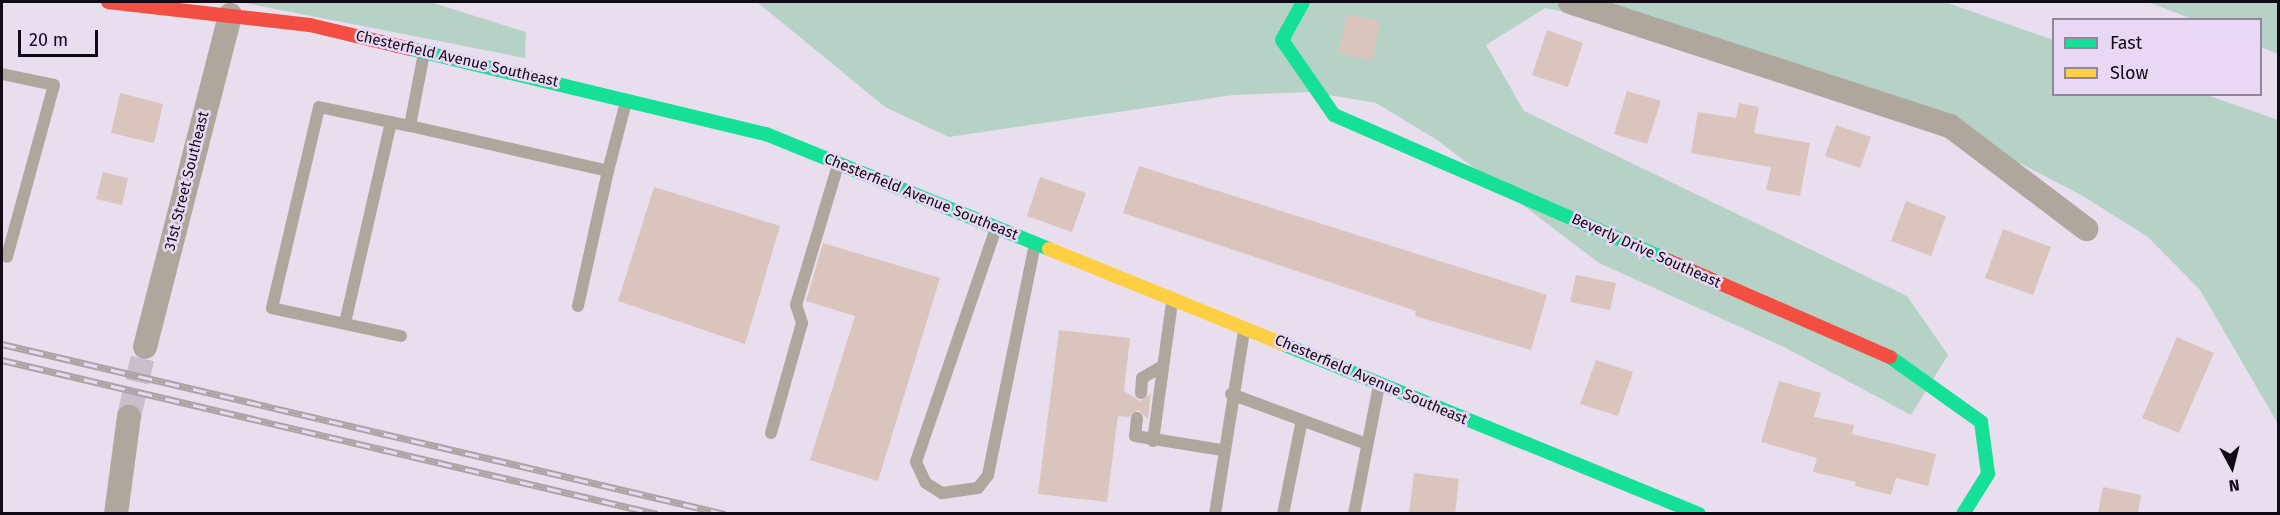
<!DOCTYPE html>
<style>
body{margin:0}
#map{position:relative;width:2280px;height:515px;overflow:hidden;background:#e8deed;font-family:"Fira Sans",sans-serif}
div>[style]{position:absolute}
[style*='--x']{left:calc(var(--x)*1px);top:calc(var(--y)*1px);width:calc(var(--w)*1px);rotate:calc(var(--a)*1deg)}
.green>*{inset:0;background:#b6d2c6}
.building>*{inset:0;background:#d9c5be}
.street-tunnel>*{height:24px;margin-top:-12px;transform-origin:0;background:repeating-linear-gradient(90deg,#c8becc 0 24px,transparent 0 36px)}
.lane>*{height:12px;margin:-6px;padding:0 6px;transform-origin:6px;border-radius:6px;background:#afa69e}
.street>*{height:24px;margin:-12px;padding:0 12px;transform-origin:12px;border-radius:12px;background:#afa69e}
.fast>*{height:14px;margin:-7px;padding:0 7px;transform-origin:7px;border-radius:7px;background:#16e098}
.slow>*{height:14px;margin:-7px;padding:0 7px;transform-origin:7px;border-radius:7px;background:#ffcf43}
.jam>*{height:14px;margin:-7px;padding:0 7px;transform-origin:7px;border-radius:7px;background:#f24e42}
.rail>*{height:7px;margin-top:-3.5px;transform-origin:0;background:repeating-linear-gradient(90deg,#e9d8f3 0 14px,#aca3a4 0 28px);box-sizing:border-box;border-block:2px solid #aca3a4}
span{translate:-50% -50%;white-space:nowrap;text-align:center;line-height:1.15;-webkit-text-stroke:5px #e9d8f3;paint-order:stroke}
.street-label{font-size:15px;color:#100b14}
.frame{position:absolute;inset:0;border:3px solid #100b14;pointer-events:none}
.legend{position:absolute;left:2052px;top:18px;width:210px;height:78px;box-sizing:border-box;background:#e9d8f3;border:2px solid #92869a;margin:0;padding:8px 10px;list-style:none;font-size:18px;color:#100b14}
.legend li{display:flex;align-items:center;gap:12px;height:30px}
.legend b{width:30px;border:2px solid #92869a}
.north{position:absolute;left:2202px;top:437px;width:60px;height:60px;-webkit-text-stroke:4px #e9d8f3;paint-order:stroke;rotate:173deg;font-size:16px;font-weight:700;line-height:24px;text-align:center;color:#100b14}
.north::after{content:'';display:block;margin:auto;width:21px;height:27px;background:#100b14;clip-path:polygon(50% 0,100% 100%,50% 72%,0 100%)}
.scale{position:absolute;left:18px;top:30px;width:80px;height:27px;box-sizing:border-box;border:3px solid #100b14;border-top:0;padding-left:8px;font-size:18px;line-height:21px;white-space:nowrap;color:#100b14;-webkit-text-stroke:4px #e9d8f3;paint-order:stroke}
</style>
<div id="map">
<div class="green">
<i style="clip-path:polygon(240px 2px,430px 2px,526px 32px,525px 58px)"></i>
<i style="clip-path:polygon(757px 2px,1945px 2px,2053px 40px,2054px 94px,2207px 95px,2278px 120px,2278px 424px,2200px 290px,2148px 237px,2083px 196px,1954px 129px,1611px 22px,1545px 8px,1486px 45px,1524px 111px,1907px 296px,1948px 355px,1911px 415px,1786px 348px,1599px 263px,1437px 140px,1376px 103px,1311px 92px,1233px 95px,949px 137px,885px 107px)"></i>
<i style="clip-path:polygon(2148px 2px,2278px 2px,2278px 54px,2261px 47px,2260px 20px,2192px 19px)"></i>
</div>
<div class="building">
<i style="clip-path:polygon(1347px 14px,1380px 21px,1372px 61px,1338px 53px)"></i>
<i style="clip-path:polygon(1547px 30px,1583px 43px,1568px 87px,1532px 75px)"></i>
<i style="clip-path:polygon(1627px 91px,1661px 101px,1647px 144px,1614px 134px)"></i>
<i style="clip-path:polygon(120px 93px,163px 104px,154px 143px,111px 133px)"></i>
<i style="clip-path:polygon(1739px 103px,1759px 107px,1754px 133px,1810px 143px,1800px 196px,1766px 190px,1771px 167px,1691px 153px,1698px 112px,1736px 118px)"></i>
<i style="clip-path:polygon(1836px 125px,1871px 137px,1860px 168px,1825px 156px)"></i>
<i style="clip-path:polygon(1139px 166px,1547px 295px,1531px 350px,1415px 316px,1416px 311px,1123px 213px)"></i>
<i style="clip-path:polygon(103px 172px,128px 178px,122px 205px,96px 199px)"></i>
<i style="clip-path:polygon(1040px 177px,1086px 193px,1072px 232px,1027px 216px)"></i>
<i style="clip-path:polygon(654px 187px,780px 226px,745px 344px,618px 301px)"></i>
<i style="clip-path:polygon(1906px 201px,1946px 216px,1931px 256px,1891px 241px)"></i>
<i style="clip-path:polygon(2003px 229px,2051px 247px,2033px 295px,1985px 278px)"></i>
<i style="clip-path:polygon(823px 243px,940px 278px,878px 481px,810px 460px,855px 316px,806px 301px)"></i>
<i style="clip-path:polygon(1576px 275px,1616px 283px,1610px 310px,1570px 302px)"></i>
<i style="clip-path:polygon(1059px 330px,1130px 338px,1124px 391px,1140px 401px,1151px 394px,1148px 419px,1138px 410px,1129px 417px,1118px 416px,1107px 502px,1038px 494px)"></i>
<i style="clip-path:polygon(2177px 337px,2214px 353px,2179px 433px,2142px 418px)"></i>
<i style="clip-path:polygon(1596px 360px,1633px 372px,1618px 416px,1580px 404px)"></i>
<i style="clip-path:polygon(1779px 381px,1821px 393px,1814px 417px,1854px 425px,1852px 434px,1936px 454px,1928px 486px,1896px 478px,1891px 495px,1855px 486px,1856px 482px,1813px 472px,1817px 458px,1761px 442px)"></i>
<i style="clip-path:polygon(1414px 473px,1459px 479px,1455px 513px,1409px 513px)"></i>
<i style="clip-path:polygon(2103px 487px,2141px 495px,2138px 513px,2098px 513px)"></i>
</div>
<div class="street-tunnel">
<i style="--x:129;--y:417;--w:72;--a:-77.1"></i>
</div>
<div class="lane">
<i style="--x:424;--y:53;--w:74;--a:100.9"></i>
<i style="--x:410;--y:126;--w:203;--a:12.8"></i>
<i style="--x:608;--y:171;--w:71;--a:-75.4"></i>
<i style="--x:2;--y:74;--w:53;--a:11.9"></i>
<i style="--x:54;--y:85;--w:178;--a:105.3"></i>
<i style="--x:996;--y:228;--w:247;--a:108.9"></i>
<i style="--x:916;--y:462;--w:23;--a:65"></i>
<i style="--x:926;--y:483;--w:19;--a:32"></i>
<i style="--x:942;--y:493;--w:36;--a:-8"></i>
<i style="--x:978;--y:488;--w:16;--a:-52"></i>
<i style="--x:988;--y:475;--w:236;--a:-78.5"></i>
<i style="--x:578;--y:306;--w:138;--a:-77.5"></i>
<i style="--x:345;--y:323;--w:206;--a:-77.1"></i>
<i style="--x:401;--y:336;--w:132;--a:-167.8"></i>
<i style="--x:272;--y:308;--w:206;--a:-76.8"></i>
<i style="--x:319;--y:107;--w:93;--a:11.8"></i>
<i style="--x:1141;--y:393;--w:15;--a:-86"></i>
<i style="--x:1142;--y:378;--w:24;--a:-30"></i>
<i style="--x:1231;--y:394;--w:145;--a:20.2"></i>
<i style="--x:1137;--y:418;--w:18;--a:96"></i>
<i style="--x:1135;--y:436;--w:87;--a:9.2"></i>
<i style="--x:771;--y:433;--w:114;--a:-74.3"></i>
<i style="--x:802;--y:323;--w:19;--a:-108"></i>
<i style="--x:796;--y:305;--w:146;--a:-73.3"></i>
<i style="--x:1153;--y:441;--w:140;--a:-82.2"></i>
<i style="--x:1215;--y:514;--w:185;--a:-81"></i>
<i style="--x:1283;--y:514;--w:96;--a:-78.6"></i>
<i style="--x:1354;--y:514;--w:131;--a:-79"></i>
</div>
<div class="street">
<i style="--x:1570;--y:2;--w:400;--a:18.1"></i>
<i style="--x:1950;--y:126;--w:171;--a:37.1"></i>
<i style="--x:145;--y:347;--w:343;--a:-75.6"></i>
<i style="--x:116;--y:514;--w:98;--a:-82.4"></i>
</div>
<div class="fast">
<i style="--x:1303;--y:2;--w:43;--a:118.9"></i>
<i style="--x:1282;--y:40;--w:91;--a:55.3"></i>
<i style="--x:1334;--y:115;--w:365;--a:23.5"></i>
<i style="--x:411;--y:49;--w:365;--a:13.5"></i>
<i style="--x:766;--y:134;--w:305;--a:22.1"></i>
<i style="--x:1285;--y:345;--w:447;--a:22.2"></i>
<i style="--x:1890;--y:357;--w:112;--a:35.5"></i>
<i style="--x:1981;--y:422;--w:52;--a:82.3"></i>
<i style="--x:1988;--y:474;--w:47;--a:122"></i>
</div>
<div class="slow">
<i style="--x:1049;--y:249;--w:255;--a:22.1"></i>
</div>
<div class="jam">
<i style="--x:108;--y:2;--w:203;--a:6.5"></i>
<i style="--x:310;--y:25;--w:104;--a:13.4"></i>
<i style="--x:1669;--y:261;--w:241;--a:23.5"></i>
</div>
<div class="rail">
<i style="--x:2;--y:344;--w:743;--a:13.23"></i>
<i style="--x:2;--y:360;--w:673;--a:13.23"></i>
</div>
<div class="street-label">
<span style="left:457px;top:59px;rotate:13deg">Chesterfield Avenue Southeast</span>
<span style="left:187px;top:181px;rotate:-76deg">31st Street Southeast</span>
<span style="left:921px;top:197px;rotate:22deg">Chesterfield Avenue Southeast</span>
<span style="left:1646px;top:251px;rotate:24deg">Beverly Drive Southeast</span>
<span style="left:1371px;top:380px;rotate:23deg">Chesterfield Avenue Southeast</span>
</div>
<div class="frame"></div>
<ul class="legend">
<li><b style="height:8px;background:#16e098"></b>Fast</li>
<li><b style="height:8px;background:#ffcf43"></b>Slow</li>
</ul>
<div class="north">N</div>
<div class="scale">20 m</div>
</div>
